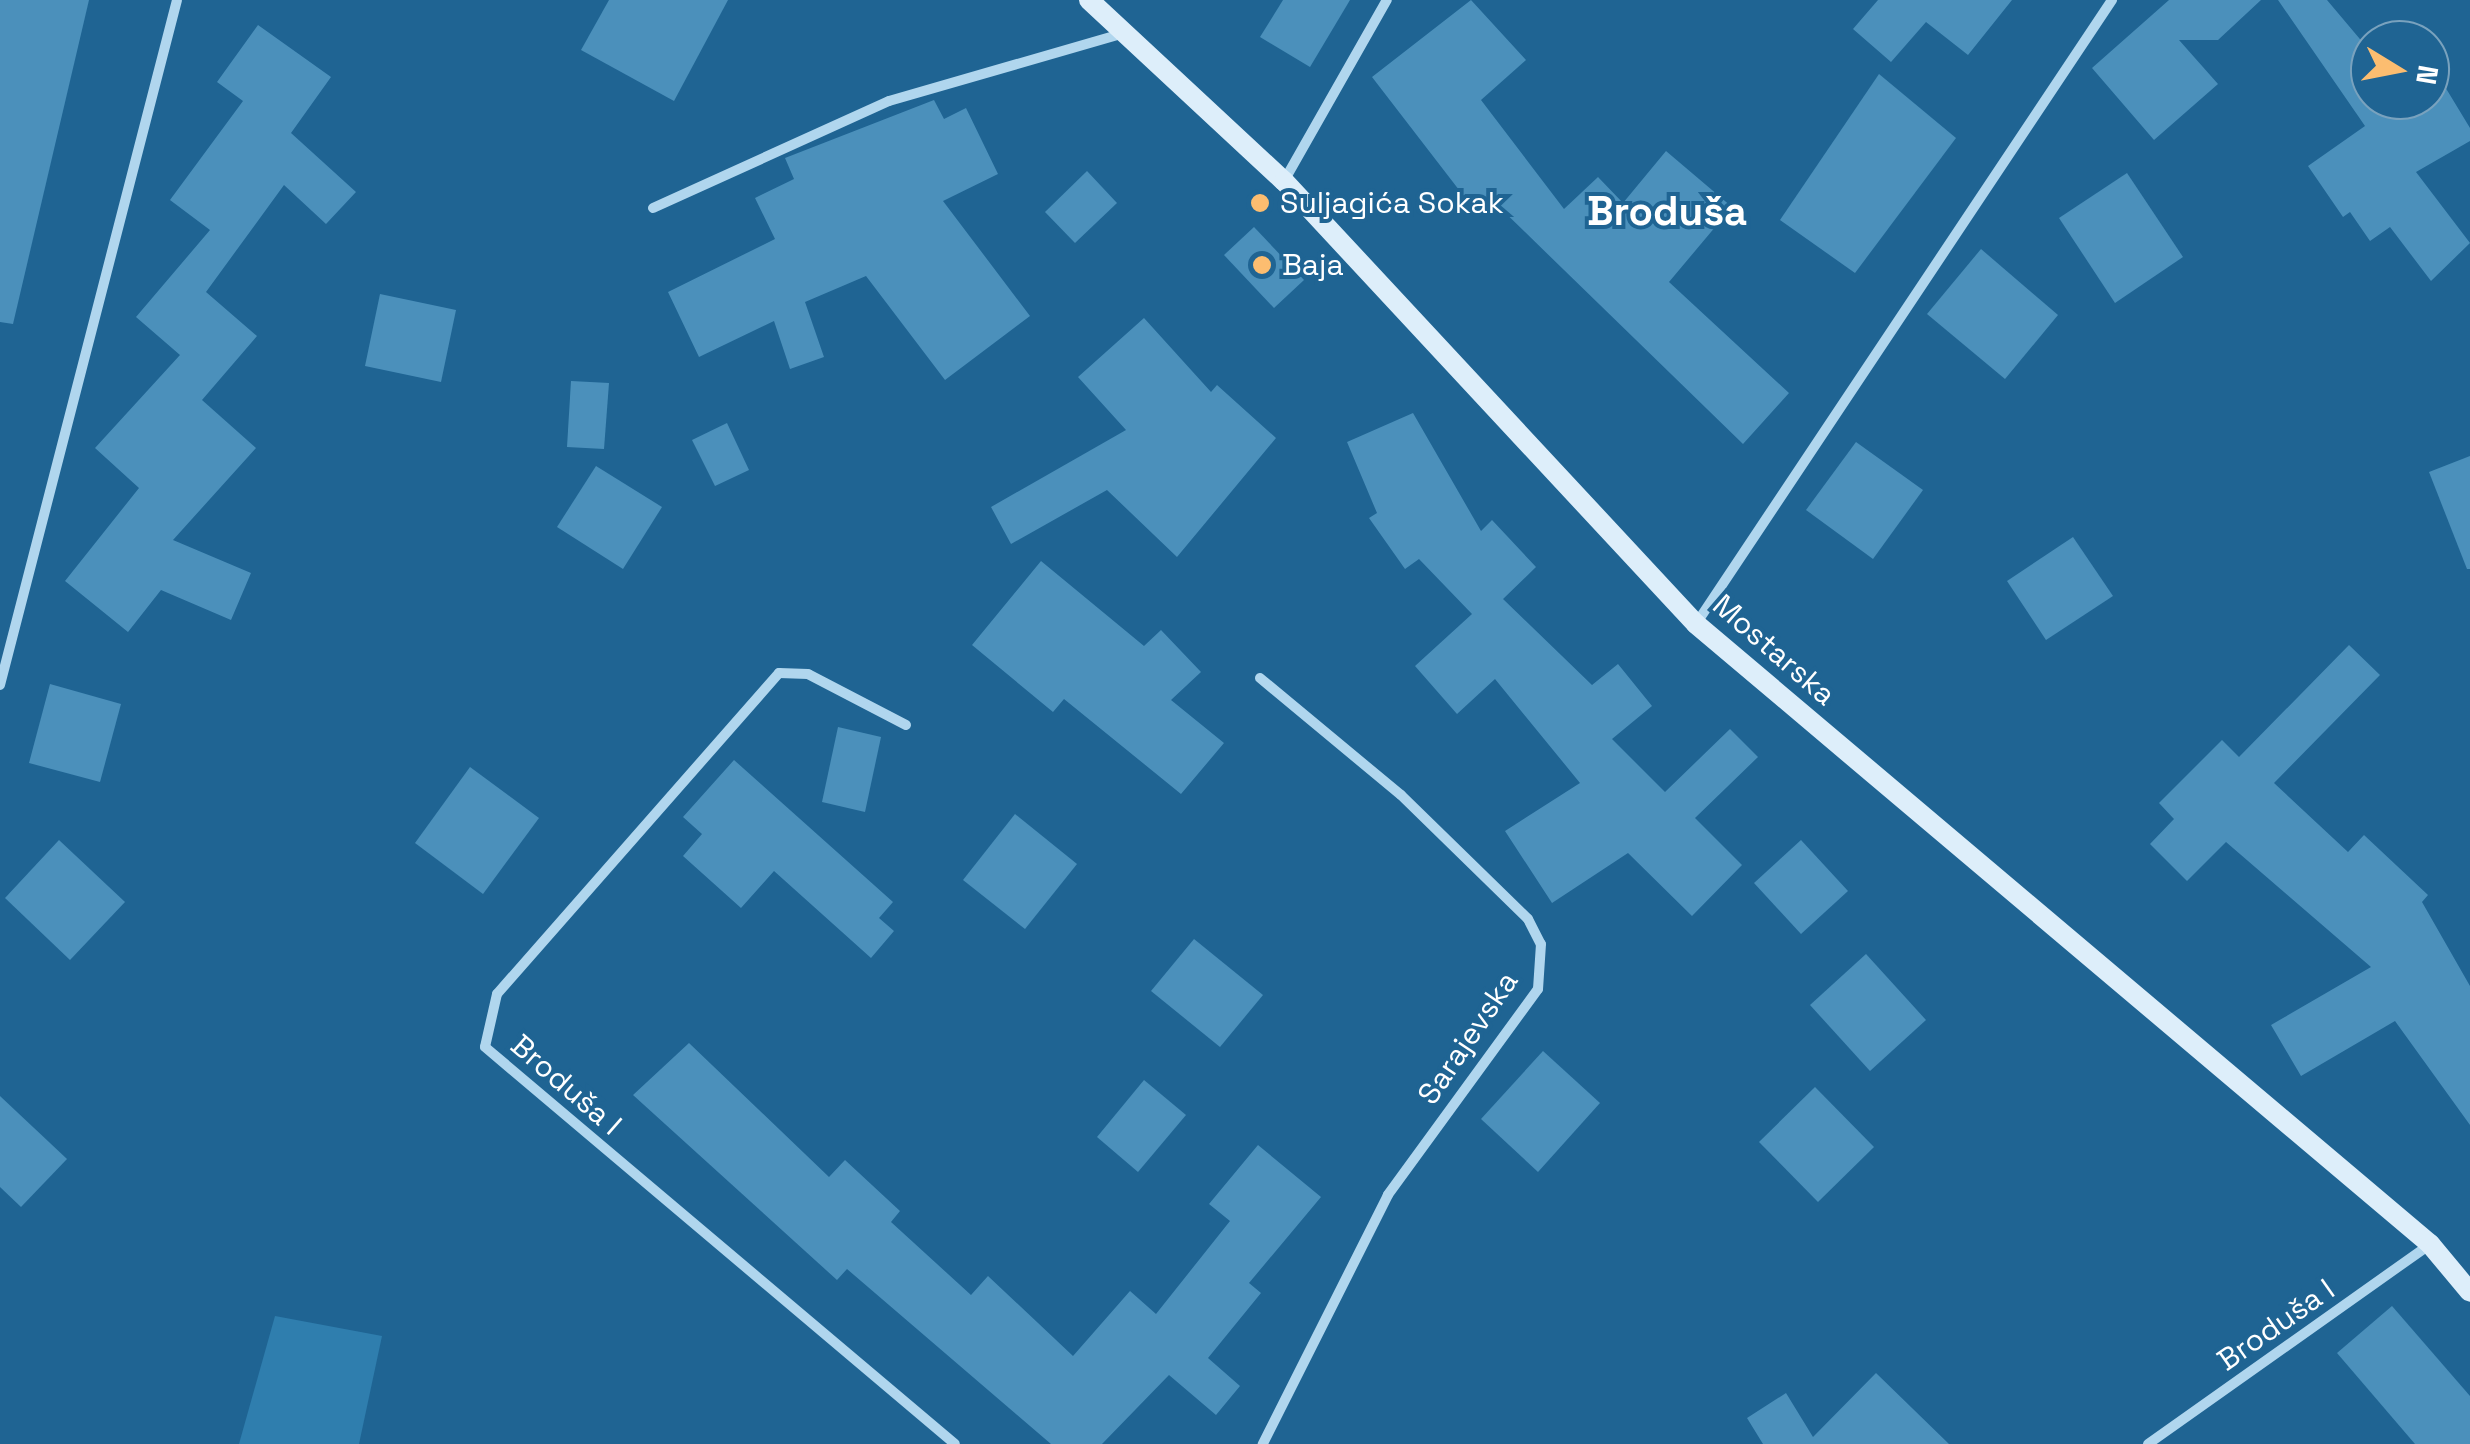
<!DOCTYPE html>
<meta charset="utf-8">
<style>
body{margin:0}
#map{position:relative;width:2470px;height:1444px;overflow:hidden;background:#1f6493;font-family:"Space Grotesk",sans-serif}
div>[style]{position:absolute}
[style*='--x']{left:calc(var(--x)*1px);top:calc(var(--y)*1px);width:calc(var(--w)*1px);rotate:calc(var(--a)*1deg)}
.green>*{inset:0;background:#2f7eae}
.building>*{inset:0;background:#4b90bb}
.minor>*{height:10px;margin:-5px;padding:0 5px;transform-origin:5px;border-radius:5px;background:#b0d6ee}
.secondary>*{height:20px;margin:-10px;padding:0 10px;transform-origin:10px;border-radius:10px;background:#ddeefa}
.dots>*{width:28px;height:28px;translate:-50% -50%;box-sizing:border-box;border:5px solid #1f6493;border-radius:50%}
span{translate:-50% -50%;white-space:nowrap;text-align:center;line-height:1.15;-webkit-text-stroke:8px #1f6493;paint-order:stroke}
.poi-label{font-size:30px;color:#fff}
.left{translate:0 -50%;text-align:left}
.street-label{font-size:30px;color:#fff}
.district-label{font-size:40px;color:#fff;font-weight:700}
.north{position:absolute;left:2350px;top:20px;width:100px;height:100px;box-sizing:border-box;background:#1f6493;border:2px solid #79a2be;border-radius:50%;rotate:100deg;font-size:28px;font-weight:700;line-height:40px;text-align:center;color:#fff}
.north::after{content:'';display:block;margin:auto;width:35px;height:45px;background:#fcbd70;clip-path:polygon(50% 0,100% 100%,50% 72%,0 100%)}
</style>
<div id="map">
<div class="green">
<i style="clip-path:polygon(275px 1316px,382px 1336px,359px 1444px,239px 1444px)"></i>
</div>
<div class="building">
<i style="clip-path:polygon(0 0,89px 0,13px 324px,0 322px)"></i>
<i style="clip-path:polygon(609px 0,728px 0,674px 101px,581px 50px)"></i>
<i style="clip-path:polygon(1283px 0,1350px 0,1310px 67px,1260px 37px)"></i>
<i style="clip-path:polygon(1471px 0,1526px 60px,1481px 100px,1564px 209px,1598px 177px,1623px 203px,1666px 151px,1732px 207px,1669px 282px,1789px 393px,1743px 444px,1492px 200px,1476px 212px,1372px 77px)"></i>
<i style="clip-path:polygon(1878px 0,2012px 0,1968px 55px,1926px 22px,1891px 62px,1853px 29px)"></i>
<i style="clip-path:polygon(2169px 0,2261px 0,2218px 40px,2179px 40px,2218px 84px,2154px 140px,2092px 68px)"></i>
<i style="clip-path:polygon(2278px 0,2327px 0,2370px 51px,2370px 100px,2430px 100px,2430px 62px,2470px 128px,2470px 141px,2416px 172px,2470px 243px,2431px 281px,2390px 227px,2370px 241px,2350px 212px,2343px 217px,2308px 166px,2365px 126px)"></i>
<i style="clip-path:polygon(258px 25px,331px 77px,291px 133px,356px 192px,326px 224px,284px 185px,206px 292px,257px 336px,202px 400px,256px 448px,173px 540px,251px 573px,231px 620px,161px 590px,128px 632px,65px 581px,139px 488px,95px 448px,180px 355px,136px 317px,210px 230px,170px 200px,243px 101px,217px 82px)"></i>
<i style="clip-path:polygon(1879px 74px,1956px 138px,1855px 273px,1780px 220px)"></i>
<i style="clip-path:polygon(934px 100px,944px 119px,966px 108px,998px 174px,943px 201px,1030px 316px,945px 380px,866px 276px,805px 302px,824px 357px,790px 369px,774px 321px,699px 357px,668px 292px,775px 239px,755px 198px,794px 179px,785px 158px)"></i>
<i style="clip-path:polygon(1087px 171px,1117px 203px,1075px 243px,1045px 212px)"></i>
<i style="clip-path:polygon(2127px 173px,2183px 257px,2115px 303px,2059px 218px)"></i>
<i style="clip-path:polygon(1254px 227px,1304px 280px,1274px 308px,1224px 255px)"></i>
<i style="clip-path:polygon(1981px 249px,2058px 315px,2005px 379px,1927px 314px)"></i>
<i style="clip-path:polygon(380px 294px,456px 310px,441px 382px,365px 366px)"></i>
<i style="clip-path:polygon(1144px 318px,1211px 392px,1217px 385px,1276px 438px,1177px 557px,1107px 490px,1011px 544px,991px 507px,1126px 430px,1078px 377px)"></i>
<i style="clip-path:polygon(571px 381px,609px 383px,604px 449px,567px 447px)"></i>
<i style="clip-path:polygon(1413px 413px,1481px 531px,1492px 520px,1536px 567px,1503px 599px,1592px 685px,1618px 664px,1652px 706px,1612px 739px,1665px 792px,1730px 729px,1758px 757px,1695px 818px,1742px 865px,1692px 916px,1628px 853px,1552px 903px,1505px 831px,1580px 783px,1495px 679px,1457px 714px,1415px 666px,1472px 614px,1419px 559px,1405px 569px,1369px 518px,1377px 513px,1347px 442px)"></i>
<i style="clip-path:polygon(727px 423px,749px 470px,715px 486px,692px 440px)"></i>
<i style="clip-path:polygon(1856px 442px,1923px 490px,1873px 559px,1806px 510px)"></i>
<i style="clip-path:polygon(2470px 456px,2470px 569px,2467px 569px,2429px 472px)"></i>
<i style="clip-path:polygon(596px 466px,662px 507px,623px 569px,557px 527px)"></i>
<i style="clip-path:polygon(2073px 537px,2113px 596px,2046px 640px,2007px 581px)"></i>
<i style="clip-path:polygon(1041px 561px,1144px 646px,1161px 630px,1201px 672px,1171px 700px,1224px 743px,1181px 794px,1064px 699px,1053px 712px,972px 645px)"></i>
<i style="clip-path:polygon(2349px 645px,2380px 675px,2274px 783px,2348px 852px,2364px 835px,2428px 895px,2422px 902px,2470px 986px,2470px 1125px,2395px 1021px,2301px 1076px,2271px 1025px,2371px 967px,2226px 842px,2187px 881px,2150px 844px,2174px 819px,2159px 803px,2222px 740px,2239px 757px)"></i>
<i style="clip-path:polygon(50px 684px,121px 704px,100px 782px,29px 763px)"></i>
<i style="clip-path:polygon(838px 727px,881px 737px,865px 812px,822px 802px)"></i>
<i style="clip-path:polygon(734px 760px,893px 902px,879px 918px,894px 931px,871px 958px,774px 871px,741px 908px,683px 856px,702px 834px,683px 817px)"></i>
<i style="clip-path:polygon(470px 767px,539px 818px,483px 894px,415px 843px)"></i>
<i style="clip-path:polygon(1015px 814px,1077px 864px,1025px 929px,963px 880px)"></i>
<i style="clip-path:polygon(59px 840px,125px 902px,70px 960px,5px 898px)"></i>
<i style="clip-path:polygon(1801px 840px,1848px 891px,1801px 934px,1754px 883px)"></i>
<i style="clip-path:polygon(1194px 939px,1263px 995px,1220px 1047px,1151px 991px)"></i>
<i style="clip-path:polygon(1866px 954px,1926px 1020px,1870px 1071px,1810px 1005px)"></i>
<i style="clip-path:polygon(689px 1043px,829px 1177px,845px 1160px,900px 1211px,891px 1222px,971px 1295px,988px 1276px,1073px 1356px,1130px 1291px,1156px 1314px,1230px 1221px,1209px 1204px,1258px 1145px,1321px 1197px,1249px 1283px,1261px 1293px,1208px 1358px,1240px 1386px,1216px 1415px,1169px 1375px,1102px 1444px,1051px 1444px,847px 1269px,837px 1280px,633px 1095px)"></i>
<i style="clip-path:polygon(1543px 1051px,1600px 1103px,1538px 1172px,1481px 1119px)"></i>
<i style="clip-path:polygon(1144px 1080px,1186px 1115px,1138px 1172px,1097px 1137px)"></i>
<i style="clip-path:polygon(1815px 1087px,1874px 1147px,1818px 1202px,1759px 1142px)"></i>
<i style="clip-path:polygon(0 1096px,67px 1159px,21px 1207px,0 1187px)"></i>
<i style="clip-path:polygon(2392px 1306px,2470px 1396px,2470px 1444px,2415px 1444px,2337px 1353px)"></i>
<i style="clip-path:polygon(1876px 1373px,1949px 1444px,1763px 1444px,1747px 1418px,1786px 1393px,1813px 1437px)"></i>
</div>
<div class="minor">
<i style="--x:1284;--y:181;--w:208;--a:-60.4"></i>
<i style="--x:653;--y:208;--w:259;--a:-24.4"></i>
<i style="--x:889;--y:101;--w:245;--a:-16.1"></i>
<i style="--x:1696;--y:624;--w:750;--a:-56.31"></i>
<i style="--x:1260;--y:678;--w:183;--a:39.7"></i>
<i style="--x:1401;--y:795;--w:177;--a:44.3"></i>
<i style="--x:1528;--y:919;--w:28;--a:63"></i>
<i style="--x:1541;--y:944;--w:45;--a:93.8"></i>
<i style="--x:1538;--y:989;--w:255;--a:126.1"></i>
<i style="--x:1388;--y:1195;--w:279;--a:116.7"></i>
<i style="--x:0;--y:685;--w:707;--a:-75.51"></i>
<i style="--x:906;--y:725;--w:110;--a:-152.5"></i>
<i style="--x:808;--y:674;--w:29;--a:-178"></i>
<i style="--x:779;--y:673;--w:427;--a:131.3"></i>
<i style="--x:497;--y:994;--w:54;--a:102.8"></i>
<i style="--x:485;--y:1047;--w:615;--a:40.19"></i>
<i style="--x:2148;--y:1444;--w:346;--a:-35.3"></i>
</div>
<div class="secondary">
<i style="--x:1089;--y:0;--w:266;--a:42.9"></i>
<i style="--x:1284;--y:181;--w:605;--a:47.08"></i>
<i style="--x:1696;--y:624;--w:961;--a:40.19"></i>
<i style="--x:2430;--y:1244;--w:62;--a:50.2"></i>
</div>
<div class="dots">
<i style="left:1260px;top:203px;background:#fcbd70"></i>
<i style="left:1262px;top:265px;background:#fcbd70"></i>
</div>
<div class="poi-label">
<span class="left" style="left:1280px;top:203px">Suljagića Sokak</span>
<span class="left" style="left:1282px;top:265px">Baja</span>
</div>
<div class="street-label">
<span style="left:1774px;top:650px;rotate:41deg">Mostarska</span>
<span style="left:1468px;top:1038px;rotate:-56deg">Sarajevska</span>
<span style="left:566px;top:1085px;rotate:41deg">Broduša I</span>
<span style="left:2276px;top:1325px;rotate:-35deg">Broduša I</span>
</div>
<div class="district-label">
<span style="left:1667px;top:212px">Broduša</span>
</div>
<div class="north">N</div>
</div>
